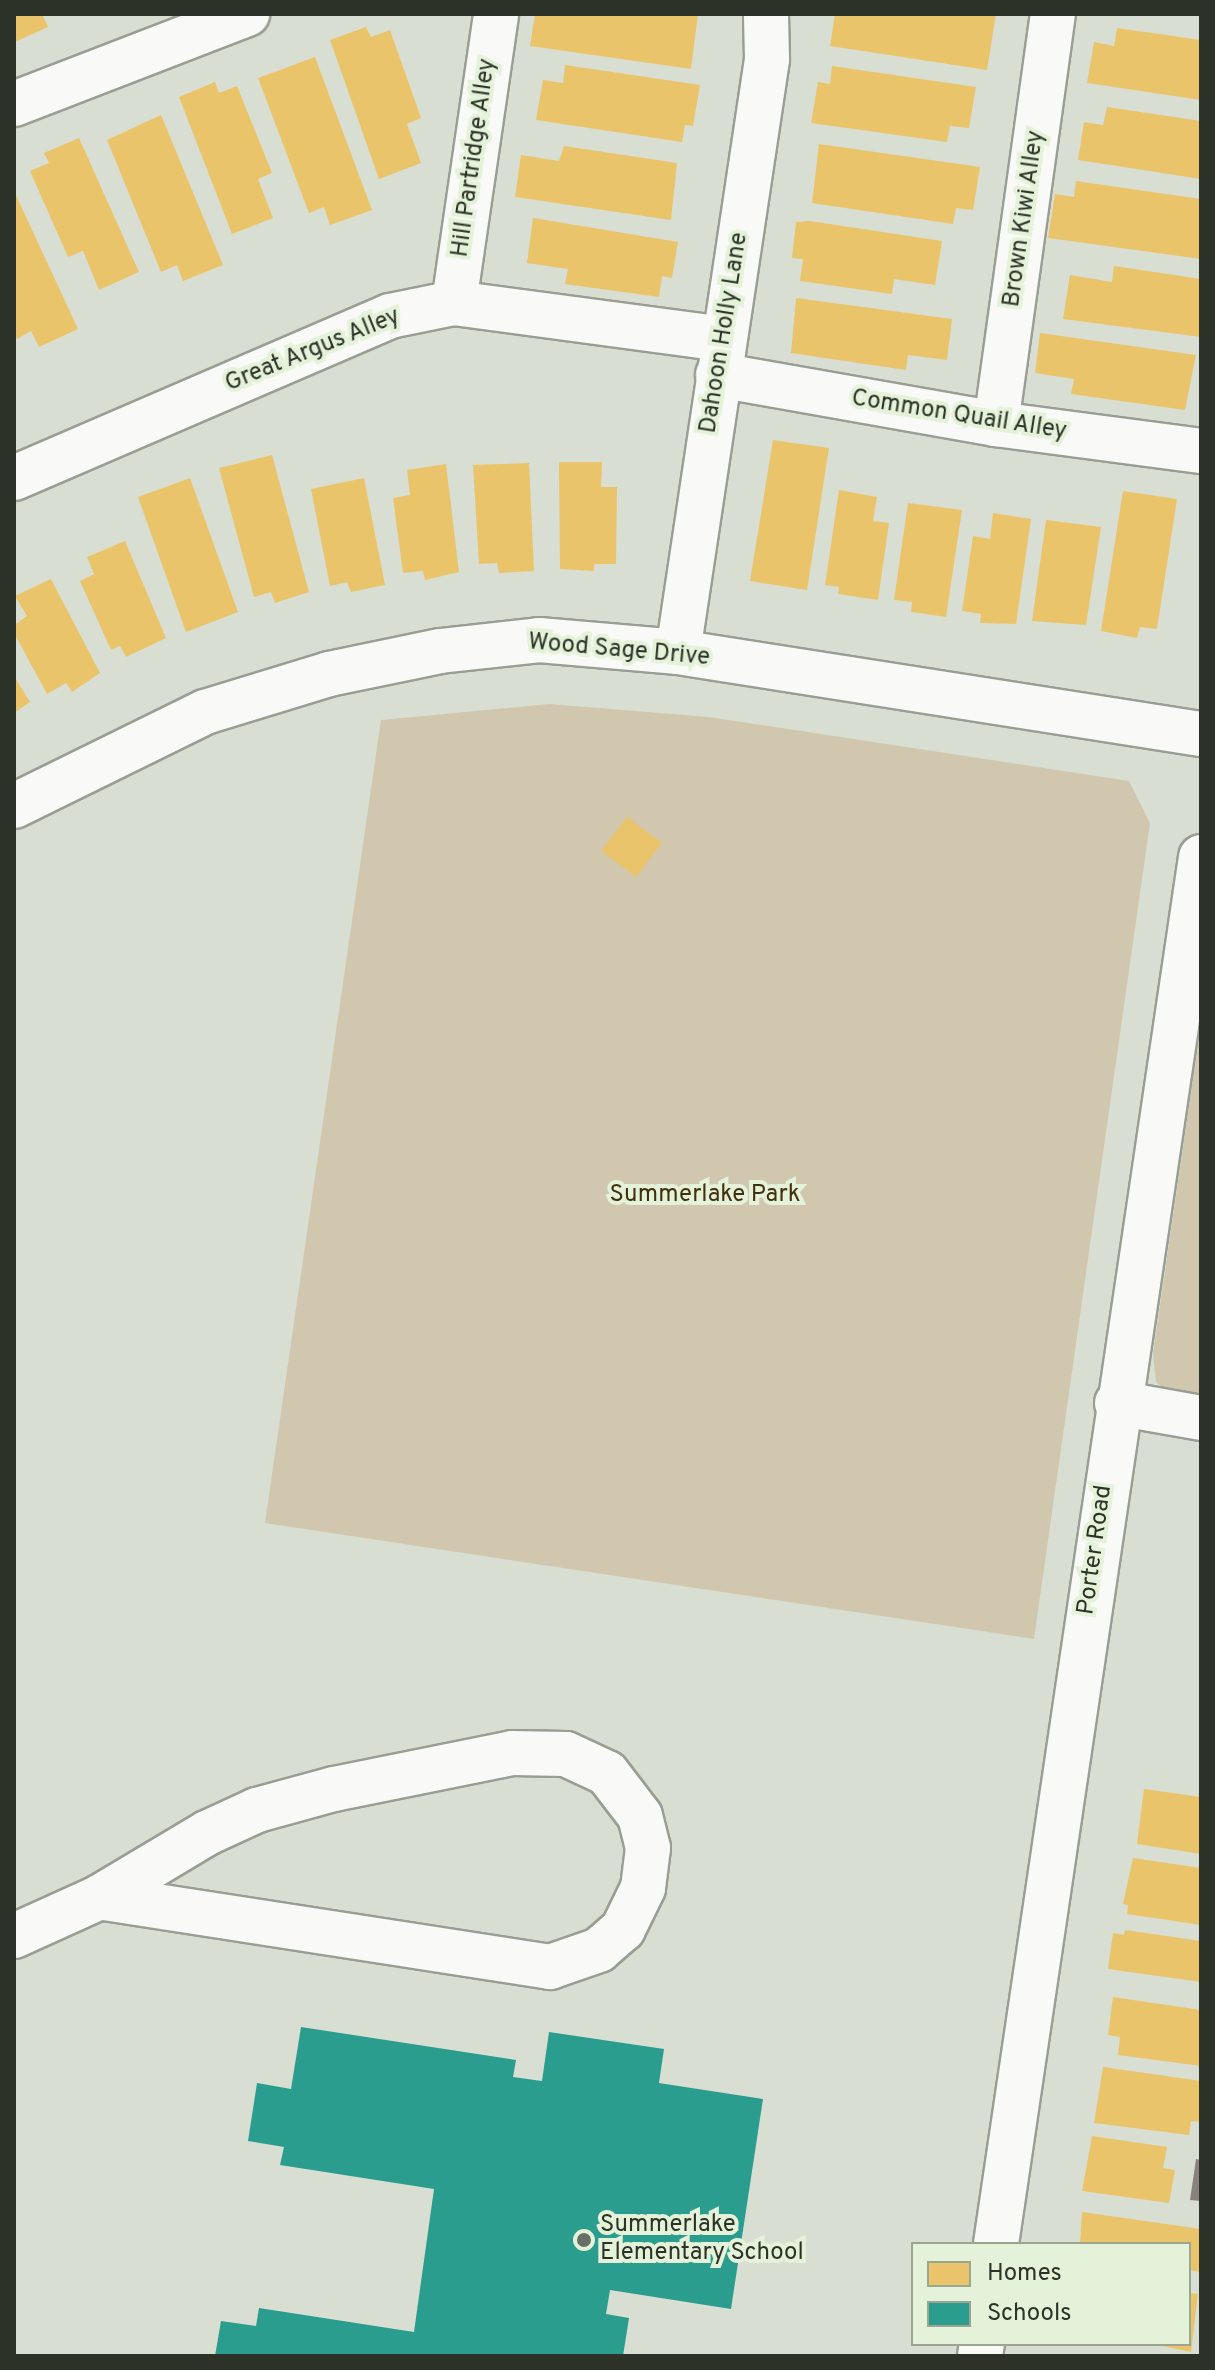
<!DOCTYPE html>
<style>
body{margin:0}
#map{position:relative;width:1215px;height:2370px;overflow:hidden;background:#d8dfd2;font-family:Overpass,sans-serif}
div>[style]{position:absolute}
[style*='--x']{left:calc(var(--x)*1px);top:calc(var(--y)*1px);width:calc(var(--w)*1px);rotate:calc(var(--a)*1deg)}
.green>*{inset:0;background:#d0c7ae}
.homes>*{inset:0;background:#e9c46a}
.schools>*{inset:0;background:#2a9d8f}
.industry>*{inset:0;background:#8a817c}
.roads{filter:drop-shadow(2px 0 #989e94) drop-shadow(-2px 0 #989e94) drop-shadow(0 2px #989e94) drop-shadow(0 -2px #989e94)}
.minor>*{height:44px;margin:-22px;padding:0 22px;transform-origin:22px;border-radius:22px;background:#f9faf8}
.dots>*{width:22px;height:22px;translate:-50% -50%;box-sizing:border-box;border:4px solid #e4f2d9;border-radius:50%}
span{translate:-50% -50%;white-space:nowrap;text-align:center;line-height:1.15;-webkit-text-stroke:8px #e4f2d9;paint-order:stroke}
.street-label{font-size:24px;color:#2c3228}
.park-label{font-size:24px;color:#422f0d}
.poi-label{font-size:24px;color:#2c3228}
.left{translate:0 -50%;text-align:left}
.frame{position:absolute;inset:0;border:16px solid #2c3228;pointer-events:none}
.legend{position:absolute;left:911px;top:2242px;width:280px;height:104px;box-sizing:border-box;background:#e4f2d9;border:2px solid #9aa592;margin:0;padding:10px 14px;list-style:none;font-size:24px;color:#2c3228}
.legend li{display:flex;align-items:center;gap:16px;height:40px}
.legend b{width:40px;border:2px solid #9aa592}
</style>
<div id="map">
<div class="green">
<i style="clip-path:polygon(549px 704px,709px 717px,1129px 781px,1150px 823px,1034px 1639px,265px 1523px,381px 720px)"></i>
<i style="clip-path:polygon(1201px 1023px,1201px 1404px,1170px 1395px,1156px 1382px,1153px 1354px)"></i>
</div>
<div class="homes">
<i style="clip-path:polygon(14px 14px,42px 14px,48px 27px,15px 42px)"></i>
<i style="clip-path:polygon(535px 14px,698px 14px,691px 69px,530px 46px)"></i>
<i style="clip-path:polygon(835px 14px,996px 14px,987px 70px,830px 46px)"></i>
<i style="clip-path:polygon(366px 27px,371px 37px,390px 30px,421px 118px,407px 124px,421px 163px,379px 179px,330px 40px)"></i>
<i style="clip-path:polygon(1117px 28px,1201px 40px,1201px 100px,1087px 83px,1094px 42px,1114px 46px)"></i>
<i style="clip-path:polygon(315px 57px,372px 210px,330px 225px,324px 207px,309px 213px,258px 78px)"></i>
<i style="clip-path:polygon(565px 65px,700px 85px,693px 126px,685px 125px,682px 142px,536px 120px,543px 80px,563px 83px)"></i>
<i style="clip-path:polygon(832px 66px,976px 87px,969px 128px,950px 126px,947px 142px,811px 123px,818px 82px,830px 84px)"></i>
<i style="clip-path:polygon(215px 82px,219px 93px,237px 86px,272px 173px,258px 179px,273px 218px,232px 234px,179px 97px)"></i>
<i style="clip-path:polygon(1107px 107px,1201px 121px,1201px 179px,1078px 160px,1084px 122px,1103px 125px)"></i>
<i style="clip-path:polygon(161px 115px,223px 265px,183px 281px,177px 265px,161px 272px,107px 140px)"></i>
<i style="clip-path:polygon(79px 138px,139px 272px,99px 290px,83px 251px,68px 257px,30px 171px,49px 163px,44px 153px)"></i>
<i style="clip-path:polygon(819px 144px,980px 167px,973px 210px,956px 208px,953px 224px,812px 203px)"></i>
<i style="clip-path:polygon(564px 146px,677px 163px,671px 220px,515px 197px,521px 155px,559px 161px)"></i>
<i style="clip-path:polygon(1076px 181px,1201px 199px,1201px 259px,1048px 238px,1055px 194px,1074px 197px)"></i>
<i style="clip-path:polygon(14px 191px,78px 329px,39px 347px,31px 331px,17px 339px,14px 333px)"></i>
<i style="clip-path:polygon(533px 218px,678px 242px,672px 278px,662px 276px,659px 297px,565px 284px,568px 269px,527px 263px)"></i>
<i style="clip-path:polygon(810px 221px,942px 241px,935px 285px,894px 279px,892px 294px,800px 281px,803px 259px,792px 258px,796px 222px)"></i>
<i style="clip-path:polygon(1114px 266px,1201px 279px,1201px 337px,1063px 319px,1070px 275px,1112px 282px)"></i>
<i style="clip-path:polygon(796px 298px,952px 319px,947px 360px,908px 355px,906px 370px,791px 353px)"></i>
<i style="clip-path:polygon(1040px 333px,1196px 355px,1185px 410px,1071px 394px,1074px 379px,1035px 373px)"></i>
<i style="clip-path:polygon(773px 440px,829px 448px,807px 590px,750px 581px)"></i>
<i style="clip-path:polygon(272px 455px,309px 592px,275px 603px,271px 592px,254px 597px,219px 468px)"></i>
<i style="clip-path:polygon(559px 462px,602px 462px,601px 487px,617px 487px,616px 564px,594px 564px,594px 571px,560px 569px)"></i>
<i style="clip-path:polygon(529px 463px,534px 571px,499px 573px,497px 563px,479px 564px,473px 465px)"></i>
<i style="clip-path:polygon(446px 464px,459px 572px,425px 580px,423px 571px,403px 573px,393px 498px,410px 495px,407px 470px)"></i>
<i style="clip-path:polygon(190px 478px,238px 612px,186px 632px,138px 497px)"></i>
<i style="clip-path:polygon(364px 478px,385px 585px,351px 592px,347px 582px,330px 586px,311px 489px)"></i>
<i style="clip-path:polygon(839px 490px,877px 497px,873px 521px,889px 523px,878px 600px,838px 594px,839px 587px,825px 585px)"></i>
<i style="clip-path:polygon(1123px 491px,1177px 499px,1157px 629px,1140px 627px,1137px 638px,1101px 631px)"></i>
<i style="clip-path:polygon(908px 503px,962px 510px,946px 617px,911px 612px,912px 602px,894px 600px)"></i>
<i style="clip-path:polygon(993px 513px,1031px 519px,1016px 624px,980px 623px,981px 614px,962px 611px,973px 536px,990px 539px)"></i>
<i style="clip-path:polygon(1046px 520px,1101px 527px,1086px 625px,1032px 621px)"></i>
<i style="clip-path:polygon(125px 541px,166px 638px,126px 657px,120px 646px,111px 650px,80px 581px,94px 574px,87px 557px)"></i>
<i style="clip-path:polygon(51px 579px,100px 673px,72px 692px,66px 683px,47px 694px,14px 633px,14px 625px,27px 616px,15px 596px)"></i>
<i style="clip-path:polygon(14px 676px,30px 702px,14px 713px)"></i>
<i style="clip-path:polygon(627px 817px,662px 843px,636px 877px,601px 851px)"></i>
<i style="clip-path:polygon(1144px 1789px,1201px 1797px,1201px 1854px,1137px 1844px)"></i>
<i style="clip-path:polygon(1133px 1858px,1201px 1868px,1201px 1925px,1127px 1914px,1128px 1905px,1123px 1904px)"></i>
<i style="clip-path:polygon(1125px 1930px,1201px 1941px,1201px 1982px,1108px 1969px,1113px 1933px,1124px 1935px)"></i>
<i style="clip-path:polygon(1113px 1997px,1201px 2010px,1201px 2066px,1118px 2055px,1120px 2037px,1108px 2035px)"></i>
<i style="clip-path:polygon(1103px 2067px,1201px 2081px,1201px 2122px,1191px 2121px,1189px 2135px,1094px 2123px)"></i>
<i style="clip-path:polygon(1092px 2136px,1167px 2147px,1163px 2168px,1175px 2170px,1169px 2203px,1082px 2191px)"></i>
<i style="clip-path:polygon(1082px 2212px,1201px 2229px,1201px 2272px,1189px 2270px,1189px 2244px,1080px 2244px)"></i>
<i style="clip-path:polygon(1189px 2293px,1198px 2294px,1191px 2352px,1162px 2346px,1189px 2344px)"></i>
</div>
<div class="schools">
<i style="clip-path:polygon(301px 2027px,516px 2060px,513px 2077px,542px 2081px,549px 2032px,664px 2049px,659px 2083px,763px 2099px,731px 2309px,610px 2290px,606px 2314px,629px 2318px,623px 2356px,215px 2356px,221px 2321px,256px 2326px,259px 2308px,414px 2332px,434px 2189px,280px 2165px,284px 2147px,248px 2141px,257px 2083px,291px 2089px)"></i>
</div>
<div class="industry">
<i style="clip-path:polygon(1196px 2159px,1201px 2160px,1201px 2201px,1190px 2200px)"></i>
</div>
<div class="roads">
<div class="minor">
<i style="--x:14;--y:104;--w:250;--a:-21.1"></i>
<i style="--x:454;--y:303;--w:292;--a:-81.7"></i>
<i style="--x:718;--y:375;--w:282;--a:10"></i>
<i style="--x:996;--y:424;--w:207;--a:7.5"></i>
<i style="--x:996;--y:424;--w:414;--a:-82.1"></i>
<i style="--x:14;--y:478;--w:409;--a:-23.3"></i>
<i style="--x:390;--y:316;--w:65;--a:-11.5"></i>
<i style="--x:454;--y:303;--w:271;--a:7.6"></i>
<i style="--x:678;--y:652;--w:600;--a:-81.46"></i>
<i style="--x:767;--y:59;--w:45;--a:-91.3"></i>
<i style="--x:14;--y:806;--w:213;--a:-26.2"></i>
<i style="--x:205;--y:712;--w:130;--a:-17"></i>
<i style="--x:329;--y:674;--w:113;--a:-11.7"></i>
<i style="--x:440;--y:651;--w:100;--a:-6.3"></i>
<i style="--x:539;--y:640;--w:140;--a:4.9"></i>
<i style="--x:678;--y:652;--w:529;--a:8.91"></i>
<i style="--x:1117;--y:1403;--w:85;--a:10.1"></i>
<i style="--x:14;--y:1936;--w:94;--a:-24.4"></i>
<i style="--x:100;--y:1897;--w:125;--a:-30.9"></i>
<i style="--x:207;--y:1833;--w:55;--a:-24.7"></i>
<i style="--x:257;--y:1810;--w:80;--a:-15.3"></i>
<i style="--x:334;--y:1789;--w:182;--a:-11.4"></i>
<i style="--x:512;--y:1753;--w:54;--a:1.1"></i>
<i style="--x:566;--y:1754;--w:45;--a:24.9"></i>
<i style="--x:607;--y:1773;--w:54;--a:52.5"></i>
<i style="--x:640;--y:1816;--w:33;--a:76"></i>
<i style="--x:648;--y:1848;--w:40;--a:97.1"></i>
<i style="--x:643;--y:1888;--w:46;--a:116"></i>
<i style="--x:623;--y:1929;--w:32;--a:139"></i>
<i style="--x:599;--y:1950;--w:52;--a:160.9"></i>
<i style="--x:550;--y:1967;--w:455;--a:-171.2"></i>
<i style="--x:996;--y:2244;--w:1402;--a:-81.59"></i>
<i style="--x:980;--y:2356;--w:12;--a:-81"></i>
</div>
</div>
<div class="dots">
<i style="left:584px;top:2240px;background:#686f64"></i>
</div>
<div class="street-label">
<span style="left:475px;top:158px;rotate:-82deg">Hill Partridge Alley</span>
<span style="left:1025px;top:219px;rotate:-82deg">Brown Kiwi Alley</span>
<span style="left:725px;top:333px;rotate:-81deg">Dahoon Holly Lane</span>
<span style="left:313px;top:351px;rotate:-22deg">Great Argus Alley</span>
<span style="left:959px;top:416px;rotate:9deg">Common Quail Alley</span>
<span style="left:619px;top:651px;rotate:5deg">Wood Sage Drive</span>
<span style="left:1096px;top:1550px;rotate:-82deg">Porter Road</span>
</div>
<div class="park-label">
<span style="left:705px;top:1196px">Summerlake Park</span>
</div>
<div class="poi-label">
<span class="left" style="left:600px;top:2240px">Summerlake<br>Elementary School</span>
</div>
<div class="frame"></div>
<ul class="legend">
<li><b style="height:22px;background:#e9c46a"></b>Homes</li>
<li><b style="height:22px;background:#2a9d8f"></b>Schools</li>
</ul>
</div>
